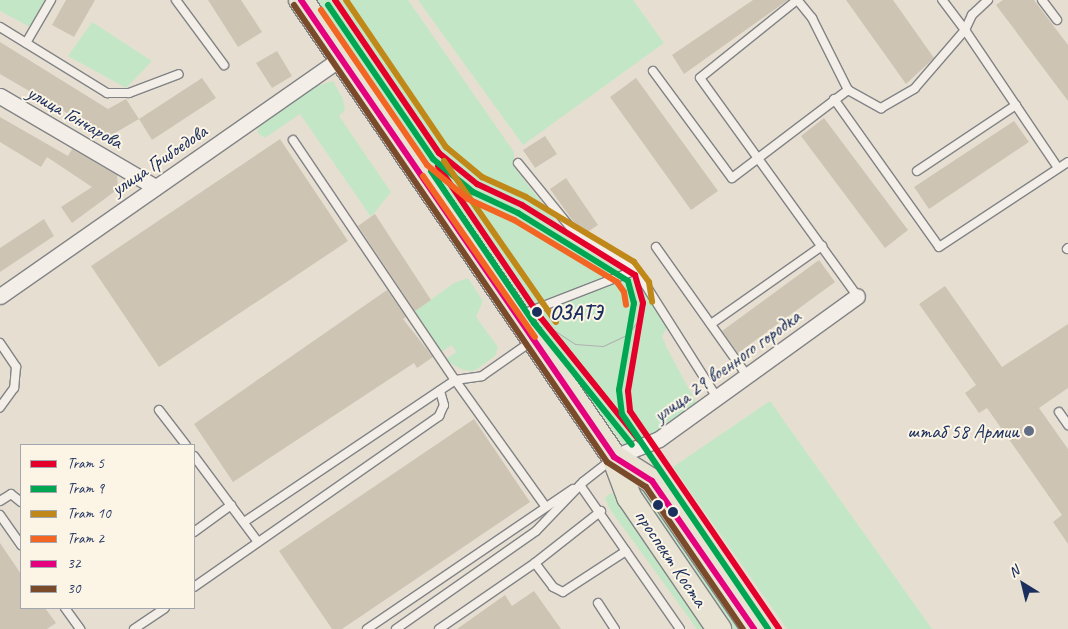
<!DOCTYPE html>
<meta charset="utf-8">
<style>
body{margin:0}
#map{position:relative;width:1068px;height:629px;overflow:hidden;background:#e6dfd1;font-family:Caveat,sans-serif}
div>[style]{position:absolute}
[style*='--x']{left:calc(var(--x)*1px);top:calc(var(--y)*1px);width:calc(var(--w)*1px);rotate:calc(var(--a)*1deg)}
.green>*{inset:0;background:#c3e7c6}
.building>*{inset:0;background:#cdc4b4}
.roads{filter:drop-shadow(1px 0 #828386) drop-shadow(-1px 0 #828386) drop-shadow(0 1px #828386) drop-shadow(0 -1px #828386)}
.lane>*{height:8px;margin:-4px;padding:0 4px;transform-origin:4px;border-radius:4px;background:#f3efe8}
.street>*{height:15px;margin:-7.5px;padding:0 7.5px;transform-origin:7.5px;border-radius:7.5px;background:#f3efe8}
.primary>*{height:24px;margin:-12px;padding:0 12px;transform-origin:12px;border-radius:12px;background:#e8e2d2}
.tram>*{height:1px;margin:-0.5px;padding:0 0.5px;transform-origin:0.5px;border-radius:0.5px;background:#b0b0b1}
.bus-1>*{height:6px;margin:-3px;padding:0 3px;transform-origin:3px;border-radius:3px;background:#e5007d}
.bus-2>*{height:6px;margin:-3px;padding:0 3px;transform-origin:3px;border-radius:3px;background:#7a4b2a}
.tram-1>*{height:6px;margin:-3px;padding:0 3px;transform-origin:3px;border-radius:3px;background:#e4002b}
.tram-2>*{height:6px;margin:-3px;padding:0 3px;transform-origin:3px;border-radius:3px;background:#00a651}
.tram-3>*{height:6px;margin:-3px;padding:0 3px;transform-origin:3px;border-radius:3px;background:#c08818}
.tram-4>*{height:6px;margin:-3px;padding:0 3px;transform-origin:3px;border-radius:3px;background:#f26522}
.dots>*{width:14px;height:14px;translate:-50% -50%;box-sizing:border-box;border:2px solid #fcf5e5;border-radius:50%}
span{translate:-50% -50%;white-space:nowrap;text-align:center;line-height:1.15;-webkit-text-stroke:4px #fcf5e5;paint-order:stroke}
.street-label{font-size:20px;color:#1b2f5e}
.stop-label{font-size:20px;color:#1b2f5e;font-weight:700}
.left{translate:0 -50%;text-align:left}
.poi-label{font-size:20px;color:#1b2f5e}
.right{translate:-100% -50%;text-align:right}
.legend{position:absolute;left:20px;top:444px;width:175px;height:165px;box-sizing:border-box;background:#fcf5e5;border:1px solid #a2a6af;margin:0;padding:6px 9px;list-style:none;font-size:15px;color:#1b2f5e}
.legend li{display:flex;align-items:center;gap:10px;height:25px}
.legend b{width:25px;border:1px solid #a2a6af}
.north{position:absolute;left:998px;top:559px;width:50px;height:50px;-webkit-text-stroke:4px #fcf5e5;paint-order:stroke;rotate:324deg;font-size:14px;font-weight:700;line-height:20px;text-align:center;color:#1b2f5e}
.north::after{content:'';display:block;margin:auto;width:18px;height:22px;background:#1b2f5e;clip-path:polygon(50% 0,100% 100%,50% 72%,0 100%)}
</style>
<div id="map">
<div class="green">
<i style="clip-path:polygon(0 0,50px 0,54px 2px,36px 30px,0 11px)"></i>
<i style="clip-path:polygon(316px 0,408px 0,514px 152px,514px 167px,571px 241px,625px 272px,650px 296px,668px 326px,662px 336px,667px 348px,697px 404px,661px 434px,627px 446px,622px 443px,520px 305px)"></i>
<i style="clip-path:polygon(418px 0,633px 0,664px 43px,523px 145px)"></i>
<i style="clip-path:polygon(92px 22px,152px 61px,126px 88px,68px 56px)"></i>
<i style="clip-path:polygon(333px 81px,343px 99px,345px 110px,339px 116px,391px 192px,371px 217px,300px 114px,265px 138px,258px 133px,257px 126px,263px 120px,317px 86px)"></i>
<i style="clip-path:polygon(468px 278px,483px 301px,476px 317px,498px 347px,495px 356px,474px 371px,463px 370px,445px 360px,456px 352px,452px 345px,440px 353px,412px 313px,454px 283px)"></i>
<i style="clip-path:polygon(770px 401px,932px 629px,787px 629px,673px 467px)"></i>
<i style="clip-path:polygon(646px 484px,745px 629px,729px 629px,635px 491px)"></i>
<i style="clip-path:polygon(611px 493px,617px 497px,708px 629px,697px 629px,609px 508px,605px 498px)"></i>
</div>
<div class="building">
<i style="clip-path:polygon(66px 0,95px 0,74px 37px,52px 25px)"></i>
<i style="clip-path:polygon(208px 0,241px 0,262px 32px,238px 47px)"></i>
<i style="clip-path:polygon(753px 0,788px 0,684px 74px,672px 55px)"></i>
<i style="clip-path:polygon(846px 0,893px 0,934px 58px,906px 84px)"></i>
<i style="clip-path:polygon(1003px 0,1034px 0,1068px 45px,1068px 101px,996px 5px)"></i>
<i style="clip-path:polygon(0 42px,108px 109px,126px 99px,139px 119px,108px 137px,0 74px)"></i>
<i style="clip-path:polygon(277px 51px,292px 76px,272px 88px,256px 63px)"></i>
<i style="clip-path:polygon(202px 78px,216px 98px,152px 140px,139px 119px)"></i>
<i style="clip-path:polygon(636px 78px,718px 191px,691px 210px,610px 97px)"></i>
<i style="clip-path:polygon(0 117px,68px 156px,72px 149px,117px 175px,118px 189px,72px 223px,61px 207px,92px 187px,47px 157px,41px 167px,0 142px)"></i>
<i style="clip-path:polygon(824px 118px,908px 230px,885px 248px,801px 136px)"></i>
<i style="clip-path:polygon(1014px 121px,1029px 142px,929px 209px,914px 187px)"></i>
<i style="clip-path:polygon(545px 136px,557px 154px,535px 168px,523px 150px)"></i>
<i style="clip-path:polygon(280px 139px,348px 241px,159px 367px,91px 266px)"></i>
<i style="clip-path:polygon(566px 178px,598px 225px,586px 233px,578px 228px,550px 189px)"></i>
<i style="clip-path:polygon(375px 214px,431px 300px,415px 311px,358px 226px)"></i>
<i style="clip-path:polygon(44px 219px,54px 236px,0 272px,0 248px)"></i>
<i style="clip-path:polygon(819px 260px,835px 282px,738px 353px,722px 331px)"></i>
<i style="clip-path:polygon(945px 286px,1002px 367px,1068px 324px,1068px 388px,1039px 408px,1068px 449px,1068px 544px,1053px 522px,1062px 515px,987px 408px,979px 413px,965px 393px,976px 385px,919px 304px)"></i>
<i style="clip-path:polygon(387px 290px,406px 317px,403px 319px,433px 357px,417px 368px,414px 363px,233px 482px,194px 424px)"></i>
<i style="clip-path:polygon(474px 419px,530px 502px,342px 629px,332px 629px,279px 551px)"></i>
<i style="clip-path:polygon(0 543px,21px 574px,21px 608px,45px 608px,56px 623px,47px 629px,0 629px)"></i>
<i style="clip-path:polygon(534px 591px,561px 629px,457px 629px,505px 595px,512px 606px)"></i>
</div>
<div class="roads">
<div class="lane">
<i style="--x:176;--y:0;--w:81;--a:53.6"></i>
<i style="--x:797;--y:0;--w:124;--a:141.2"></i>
<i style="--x:700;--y:78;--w:269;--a:54.2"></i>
<i style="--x:988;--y:0;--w:22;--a:137"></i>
<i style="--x:972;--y:15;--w:17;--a:115"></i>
<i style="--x:965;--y:30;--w:166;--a:56"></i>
<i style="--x:1042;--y:0;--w:25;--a:53"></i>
<i style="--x:799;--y:2;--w:21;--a:51"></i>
<i style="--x:812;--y:18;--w:80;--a:63.4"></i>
<i style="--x:848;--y:90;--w:38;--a:29"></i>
<i style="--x:881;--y:108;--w:39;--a:-30"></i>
<i style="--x:915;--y:88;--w:77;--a:-49.2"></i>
<i style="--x:965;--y:30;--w:38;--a:-127"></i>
<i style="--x:0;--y:27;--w:126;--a:31.7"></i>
<i style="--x:107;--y:93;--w:22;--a:0"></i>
<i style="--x:129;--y:93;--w:53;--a:-20.8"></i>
<i style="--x:26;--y:43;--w:50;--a:-59.8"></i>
<i style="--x:653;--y:71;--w:133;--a:53.6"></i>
<i style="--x:732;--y:178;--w:146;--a:-37.2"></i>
<i style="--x:834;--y:99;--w:181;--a:54.6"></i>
<i style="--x:939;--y:247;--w:154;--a:-33.4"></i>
<i style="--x:293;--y:140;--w:290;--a:56"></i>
<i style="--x:455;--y:380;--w:156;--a:54.4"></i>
<i style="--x:518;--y:163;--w:89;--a:50.9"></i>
<i style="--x:574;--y:232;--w:73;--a:31.5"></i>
<i style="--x:636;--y:270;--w:149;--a:57.6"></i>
<i style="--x:917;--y:171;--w:119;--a:-33.7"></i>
<i style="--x:656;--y:247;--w:156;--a:54.7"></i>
<i style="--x:1067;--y:249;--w:1;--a:-45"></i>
<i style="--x:520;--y:315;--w:124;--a:-21.2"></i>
<i style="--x:711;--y:324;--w:136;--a:-35.1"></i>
<i style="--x:0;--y:343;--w:29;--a:56"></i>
<i style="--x:16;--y:367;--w:21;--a:95"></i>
<i style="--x:14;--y:388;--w:24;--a:126"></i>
<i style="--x:159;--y:410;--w:44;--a:52.4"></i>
<i style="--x:1059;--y:412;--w:16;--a:55"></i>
<i style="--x:194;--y:456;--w:107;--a:53.3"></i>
<i style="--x:580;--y:485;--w:175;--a:55.2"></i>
<i style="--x:0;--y:501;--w:13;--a:-32"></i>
<i style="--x:11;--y:494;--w:13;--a:39"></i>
<i style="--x:0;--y:515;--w:37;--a:55"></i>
<i style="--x:244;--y:522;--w:254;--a:-33.9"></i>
<i style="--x:455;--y:380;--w:27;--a:-8"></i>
<i style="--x:482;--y:376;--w:61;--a:-35"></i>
<i style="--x:194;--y:532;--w:46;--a:-36.1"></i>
<i style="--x:535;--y:563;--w:30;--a:53"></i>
<i style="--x:553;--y:587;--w:11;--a:27"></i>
<i style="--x:563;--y:592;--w:75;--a:-33.1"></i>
<i style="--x:194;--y:587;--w:299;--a:-34.9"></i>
<i style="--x:439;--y:416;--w:12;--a:-66"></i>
<i style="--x:444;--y:405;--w:15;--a:-106"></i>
<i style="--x:598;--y:603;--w:31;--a:57"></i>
<i style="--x:65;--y:608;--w:26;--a:54"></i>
<i style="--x:134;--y:629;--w:37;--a:-34"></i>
<i style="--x:367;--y:629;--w:249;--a:-34.2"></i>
<i style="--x:396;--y:629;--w:171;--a:-35"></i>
<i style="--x:536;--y:531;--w:68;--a:-46.2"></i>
<i style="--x:583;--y:482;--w:36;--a:-38"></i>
<i style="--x:439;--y:629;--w:116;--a:-34.5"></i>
<i style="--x:535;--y:563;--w:84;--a:-38.2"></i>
</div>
<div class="street">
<i style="--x:0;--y:96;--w:180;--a:30.4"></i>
<i style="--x:0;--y:296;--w:416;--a:-34.9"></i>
<i style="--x:614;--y:457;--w:48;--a:-21.8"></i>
<i style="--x:659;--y:439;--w:244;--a:-35.8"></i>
</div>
<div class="primary">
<i style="--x:301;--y:0;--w:554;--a:55.59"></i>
<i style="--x:614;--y:457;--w:43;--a:69.4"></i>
<i style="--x:629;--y:497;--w:160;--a:55.7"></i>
<i style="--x:614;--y:457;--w:45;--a:32.3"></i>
<i style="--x:652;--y:481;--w:180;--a:55.4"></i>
</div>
</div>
<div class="tram">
<i style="--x:549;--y:327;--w:31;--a:33"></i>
<i style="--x:575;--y:344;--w:28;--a:4"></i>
<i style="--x:603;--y:346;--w:26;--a:-25"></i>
<i style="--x:627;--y:335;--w:16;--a:-52"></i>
<i style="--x:637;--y:322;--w:20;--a:-72"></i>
</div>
<div class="bus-1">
<i style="--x:301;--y:0;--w:554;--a:55.59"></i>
<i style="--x:614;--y:457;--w:45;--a:32.3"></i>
<i style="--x:652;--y:481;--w:180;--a:55.4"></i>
</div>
<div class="bus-2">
<i style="--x:294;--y:5;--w:554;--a:55.59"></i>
<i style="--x:607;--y:462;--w:46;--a:32.7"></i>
<i style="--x:646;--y:487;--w:172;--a:55.7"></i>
</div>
<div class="tram-1">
<i style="--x:335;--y:0;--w:185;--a:55.8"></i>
<i style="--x:439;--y:153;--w:49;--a:39.2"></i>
<i style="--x:477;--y:184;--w:50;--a:25"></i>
<i style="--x:522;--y:205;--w:133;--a:31.8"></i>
<i style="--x:635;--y:275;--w:29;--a:74"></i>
<i style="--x:643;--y:303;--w:89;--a:99.7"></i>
<i style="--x:628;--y:391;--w:20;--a:84"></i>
<i style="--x:630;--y:411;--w:264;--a:55.6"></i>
<i style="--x:438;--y:166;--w:184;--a:55.9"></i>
<i style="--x:541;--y:318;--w:156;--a:51.2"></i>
</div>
<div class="tram-2">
<i style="--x:328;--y:5;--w:186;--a:55.7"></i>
<i style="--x:433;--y:159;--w:52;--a:39.5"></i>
<i style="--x:473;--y:192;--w:50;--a:25"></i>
<i style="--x:518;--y:213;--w:129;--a:31.7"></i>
<i style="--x:628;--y:281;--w:23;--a:75"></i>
<i style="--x:634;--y:303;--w:88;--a:99.8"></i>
<i style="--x:619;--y:390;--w:24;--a:83"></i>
<i style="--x:622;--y:414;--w:260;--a:55.8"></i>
<i style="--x:431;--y:171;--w:184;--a:55.9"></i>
<i style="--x:534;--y:323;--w:156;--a:51.2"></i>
</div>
<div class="tram-3">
<i style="--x:346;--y:0;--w:178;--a:55.8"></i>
<i style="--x:446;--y:147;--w:47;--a:39.8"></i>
<i style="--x:482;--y:177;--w:48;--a:24.4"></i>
<i style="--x:526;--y:197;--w:126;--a:31"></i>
<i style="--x:634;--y:262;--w:25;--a:53"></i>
<i style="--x:649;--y:282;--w:20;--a:81"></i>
<i style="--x:444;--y:161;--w:196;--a:55.2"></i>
</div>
<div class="tram-4">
<i style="--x:321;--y:10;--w:188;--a:55.6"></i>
<i style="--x:427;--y:165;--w:53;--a:39.7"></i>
<i style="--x:468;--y:199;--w:51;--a:24.5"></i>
<i style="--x:514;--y:220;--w:120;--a:31"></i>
<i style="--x:617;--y:282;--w:12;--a:55"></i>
<i style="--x:624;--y:292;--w:13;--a:81"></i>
<i style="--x:423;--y:176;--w:196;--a:55.2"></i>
</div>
<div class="dots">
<i style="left:537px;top:312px;background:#1b2f5e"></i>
<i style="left:1029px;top:431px;background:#626d86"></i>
<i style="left:658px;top:505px;background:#1b2f5e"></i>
<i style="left:673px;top:512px;background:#1b2f5e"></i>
</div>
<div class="street-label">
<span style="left:75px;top:117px;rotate:30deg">улица Гончарова</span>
<span style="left:159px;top:160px;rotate:-34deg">улица Грибоедова</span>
<span style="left:727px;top:366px;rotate:-36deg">улица 29 военного городка</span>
<span style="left:671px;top:558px;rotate:56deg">проспект Коста</span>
</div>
<div class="stop-label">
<span class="left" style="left:550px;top:312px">ОЗАТЭ</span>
</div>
<div class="poi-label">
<span class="right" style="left:1019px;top:431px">штаб 58 Армии</span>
</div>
<ul class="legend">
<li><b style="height:6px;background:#e4002b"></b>Tram 5</li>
<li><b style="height:6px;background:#00a651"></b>Tram 9</li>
<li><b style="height:6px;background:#c08818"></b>Tram 10</li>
<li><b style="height:6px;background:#f26522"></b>Tram 2</li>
<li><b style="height:6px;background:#e5007d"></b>32</li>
<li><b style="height:6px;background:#7a4b2a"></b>30</li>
</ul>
<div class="north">N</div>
</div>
